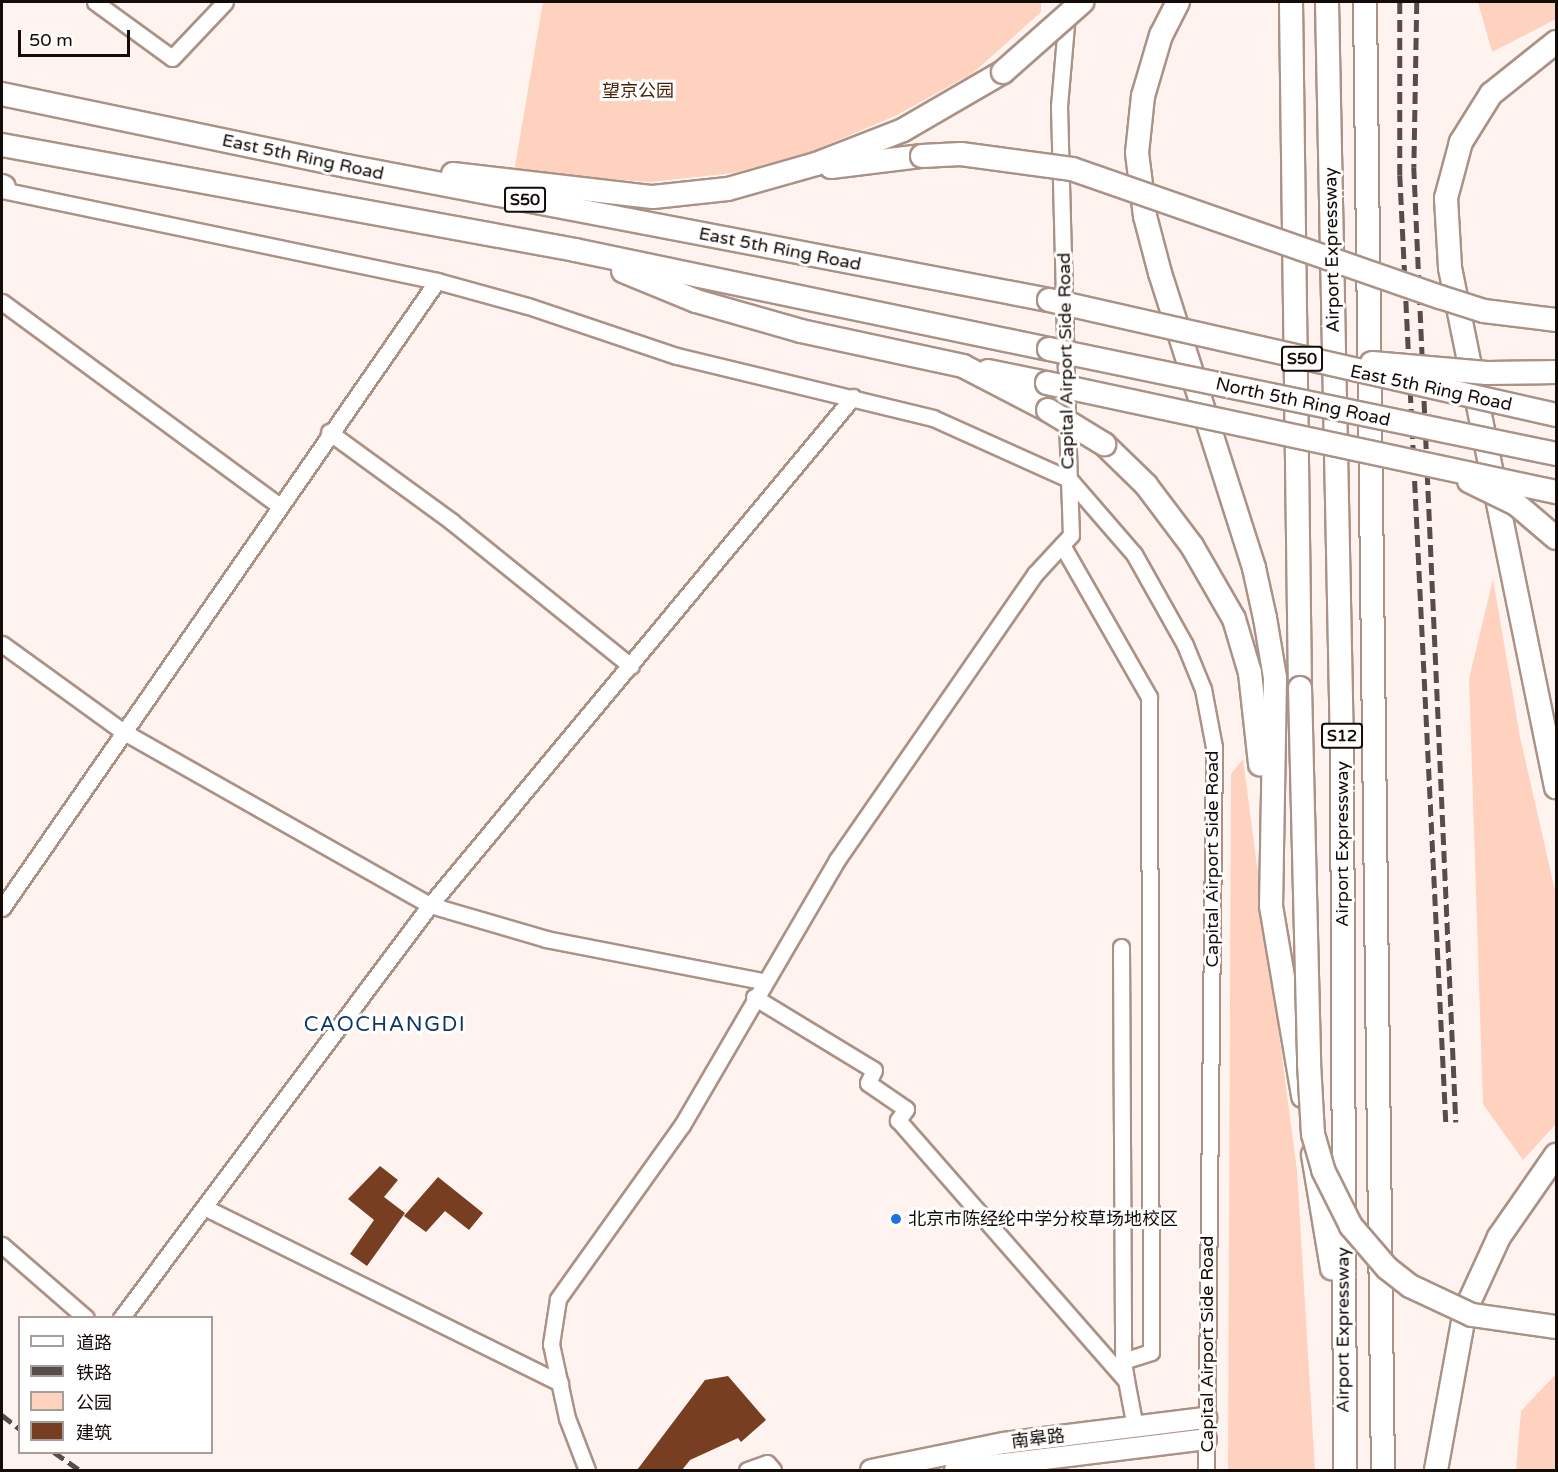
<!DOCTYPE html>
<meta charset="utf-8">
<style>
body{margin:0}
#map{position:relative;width:1558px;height:1472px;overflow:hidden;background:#fef3ee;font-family:"Varela Round","Noto Sans SC",sans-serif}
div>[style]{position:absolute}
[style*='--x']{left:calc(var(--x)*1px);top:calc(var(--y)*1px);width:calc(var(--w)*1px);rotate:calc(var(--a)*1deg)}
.green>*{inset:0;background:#fed2be}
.building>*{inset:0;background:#773e21}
.roads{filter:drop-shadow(2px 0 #aa9287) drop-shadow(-2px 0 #aa9287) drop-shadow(0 2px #aa9287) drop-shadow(0 -2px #aa9287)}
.minor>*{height:15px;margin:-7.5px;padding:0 7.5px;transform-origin:7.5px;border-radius:7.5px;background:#fff}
.major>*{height:20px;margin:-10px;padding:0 10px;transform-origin:10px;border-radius:10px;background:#fff}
.highway>*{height:22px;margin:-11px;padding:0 11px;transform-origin:11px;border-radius:11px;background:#fff}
.rail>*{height:4.5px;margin-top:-2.25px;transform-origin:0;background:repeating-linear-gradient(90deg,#564d49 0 12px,transparent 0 18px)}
.bridges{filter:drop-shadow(2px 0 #aa9287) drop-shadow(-2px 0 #aa9287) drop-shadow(0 2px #aa9287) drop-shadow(0 -2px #aa9287)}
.highway-bridge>*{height:22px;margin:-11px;padding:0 11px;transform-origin:11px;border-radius:11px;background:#fff}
.dots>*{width:16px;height:16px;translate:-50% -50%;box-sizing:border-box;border:3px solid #fff;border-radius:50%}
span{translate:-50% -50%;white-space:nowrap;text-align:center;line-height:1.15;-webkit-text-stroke:6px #fff;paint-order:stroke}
.shield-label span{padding:2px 4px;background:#fff;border:2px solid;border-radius:4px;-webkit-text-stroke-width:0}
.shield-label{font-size:16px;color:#140c08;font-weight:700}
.park-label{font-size:18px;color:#491f08}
.street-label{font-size:18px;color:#140c08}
.poi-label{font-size:18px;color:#140c08}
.left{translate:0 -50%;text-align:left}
.quarter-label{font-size:21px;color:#0d3669;letter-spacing:1.5px}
.frame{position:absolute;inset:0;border:3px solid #140c08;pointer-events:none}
.legend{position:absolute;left:18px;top:1316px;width:195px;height:138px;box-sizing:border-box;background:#fff;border:2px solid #a19e9c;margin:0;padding:8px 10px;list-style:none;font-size:18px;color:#140c08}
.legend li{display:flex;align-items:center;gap:12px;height:30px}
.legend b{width:30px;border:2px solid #a19e9c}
.scale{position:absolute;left:18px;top:30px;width:112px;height:27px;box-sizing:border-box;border:3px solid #140c08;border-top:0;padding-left:8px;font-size:18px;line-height:21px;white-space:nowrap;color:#140c08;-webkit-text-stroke:4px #fff;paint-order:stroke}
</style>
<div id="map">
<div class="green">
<i style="clip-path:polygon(543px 2px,1041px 2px,1041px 12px,973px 73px,895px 116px,810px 152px,733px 173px,650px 182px,514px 172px)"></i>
<i style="clip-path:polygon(1478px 2px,1556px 2px,1556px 19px,1492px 52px)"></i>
<i style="clip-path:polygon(1493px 579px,1520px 737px,1556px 895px,1556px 1124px,1523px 1160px,1483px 1104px,1469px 679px)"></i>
<i style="clip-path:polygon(1243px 759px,1297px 1171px,1315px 1470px,1228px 1470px,1231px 774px)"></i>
<i style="clip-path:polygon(1556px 1374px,1556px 1470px,1516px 1470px,1521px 1411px)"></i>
</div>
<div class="building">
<i style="clip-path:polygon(380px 1166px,398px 1180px,384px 1197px,405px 1213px,367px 1266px,350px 1254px,374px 1220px,348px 1199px)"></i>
<i style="clip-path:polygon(438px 1177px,483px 1213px,469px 1230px,445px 1211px,426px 1232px,404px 1216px)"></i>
<i style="clip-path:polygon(728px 1376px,766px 1420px,741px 1442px,738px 1438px,690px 1460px,682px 1470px,637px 1470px,705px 1380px)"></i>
</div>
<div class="roads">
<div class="minor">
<i style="--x:95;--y:2;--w:95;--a:36"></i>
<i style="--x:172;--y:58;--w:77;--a:-46.6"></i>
<i style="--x:1067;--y:13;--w:93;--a:94.9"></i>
<i style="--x:1059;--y:106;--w:373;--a:88.5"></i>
<i style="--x:1069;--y:479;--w:99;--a:49.1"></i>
<i style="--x:1134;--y:554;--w:104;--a:60.7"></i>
<i style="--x:1185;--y:645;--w:48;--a:67.8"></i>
<i style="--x:1203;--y:689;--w:59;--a:79.3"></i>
<i style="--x:1214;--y:747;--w:723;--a:90.63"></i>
<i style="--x:2;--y:190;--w:444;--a:11.8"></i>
<i style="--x:437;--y:281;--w:94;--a:15.4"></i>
<i style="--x:528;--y:306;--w:157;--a:18.6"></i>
<i style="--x:677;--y:356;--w:263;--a:13.6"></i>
<i style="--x:933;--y:418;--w:149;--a:24.2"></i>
<i style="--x:1069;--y:479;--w:56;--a:88"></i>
<i style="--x:1071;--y:535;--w:53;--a:132.7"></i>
<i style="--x:1035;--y:574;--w:348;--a:124.7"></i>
<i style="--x:837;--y:860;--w:307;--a:120.3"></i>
<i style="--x:682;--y:1125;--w:214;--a:125.5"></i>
<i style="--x:558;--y:1299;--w:46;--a:98.8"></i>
<i style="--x:551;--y:1344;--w:76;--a:77.8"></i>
<i style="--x:567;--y:1418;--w:56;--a:69"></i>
<i style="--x:2;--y:302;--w:343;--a:36.3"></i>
<i style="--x:329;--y:432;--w:151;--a:36.1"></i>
<i style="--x:451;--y:521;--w:231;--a:38.9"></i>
<i style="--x:1062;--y:545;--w:175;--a:60.2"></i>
<i style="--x:1149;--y:697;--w:655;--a:89.83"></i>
<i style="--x:1151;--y:1352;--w:29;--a:162"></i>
<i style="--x:1123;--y:1361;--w:19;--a:81"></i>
<i style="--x:2;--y:644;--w:148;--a:35.9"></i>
<i style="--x:122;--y:731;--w:354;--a:29.5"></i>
<i style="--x:430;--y:905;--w:121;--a:16.3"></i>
<i style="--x:546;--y:939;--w:221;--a:11"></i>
<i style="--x:2;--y:908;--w:763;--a:-55.25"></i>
<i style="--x:1121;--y:947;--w:414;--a:89.7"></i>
<i style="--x:754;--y:997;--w:140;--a:31.3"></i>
<i style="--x:874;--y:1070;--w:14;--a:115"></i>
<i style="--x:868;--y:1083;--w:46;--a:34.4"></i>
<i style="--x:906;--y:1109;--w:14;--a:126"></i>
<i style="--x:898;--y:1120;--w:346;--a:48.8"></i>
<i style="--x:1126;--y:1380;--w:48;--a:79.2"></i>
<i style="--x:206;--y:1208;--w:395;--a:26.3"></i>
<i style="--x:2;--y:1245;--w:111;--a:41"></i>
<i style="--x:121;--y:1318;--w:516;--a:-53.2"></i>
<i style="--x:430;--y:905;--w:661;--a:-50.22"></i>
<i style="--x:747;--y:1470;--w:21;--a:-19"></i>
<i style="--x:767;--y:1463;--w:9;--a:49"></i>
</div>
<div class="major">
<i style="--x:871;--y:1470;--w:136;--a:-11.5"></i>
<i style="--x:1004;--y:1443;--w:204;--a:-7.1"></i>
<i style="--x:955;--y:1470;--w:253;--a:-7"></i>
</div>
<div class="highway">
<i style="--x:1178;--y:2;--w:37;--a:117"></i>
<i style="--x:1161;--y:35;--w:64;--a:106.4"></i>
<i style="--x:1143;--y:96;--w:57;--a:96"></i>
<i style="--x:1137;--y:153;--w:64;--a:82.8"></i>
<i style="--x:1145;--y:216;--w:59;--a:75.3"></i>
<i style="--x:1160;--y:273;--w:310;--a:72.3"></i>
<i style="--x:1254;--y:568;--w:51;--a:77.6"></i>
<i style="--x:1265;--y:618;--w:61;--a:80.5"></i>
<i style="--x:1275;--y:678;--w:228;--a:91"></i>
<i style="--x:1271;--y:906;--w:193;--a:80.4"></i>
<i style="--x:1291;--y:2;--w:686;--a:89.25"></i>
<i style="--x:1327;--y:2;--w:748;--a:88.85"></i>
<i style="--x:1342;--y:750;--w:720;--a:89.76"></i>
<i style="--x:1365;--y:2;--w:1468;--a:89.3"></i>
<i style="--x:1556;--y:42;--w:83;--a:141.3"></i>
<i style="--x:1491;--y:94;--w:57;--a:122"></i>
<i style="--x:1461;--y:142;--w:58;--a:105"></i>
<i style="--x:1446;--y:198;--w:70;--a:86.7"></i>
<i style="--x:1450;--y:268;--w:530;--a:78.46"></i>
<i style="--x:2;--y:94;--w:352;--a:11.8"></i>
<i style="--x:347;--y:166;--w:715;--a:10.81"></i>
<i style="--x:2;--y:145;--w:583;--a:10.38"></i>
<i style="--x:575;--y:250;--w:484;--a:11.8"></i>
<i style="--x:831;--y:167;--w:92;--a:-6.9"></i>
<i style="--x:453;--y:174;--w:201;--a:6.6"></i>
<i style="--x:653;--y:197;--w:75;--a:-6.1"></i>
<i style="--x:728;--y:189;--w:91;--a:-15.9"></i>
<i style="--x:816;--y:164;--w:93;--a:-21.3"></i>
<i style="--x:903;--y:130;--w:116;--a:-30.1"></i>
<i style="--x:2;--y:186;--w:2;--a:27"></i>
<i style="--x:623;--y:271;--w:79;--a:22.3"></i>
<i style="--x:696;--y:301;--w:109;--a:15.9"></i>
<i style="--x:801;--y:331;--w:166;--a:12.2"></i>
<i style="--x:963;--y:366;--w:96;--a:27.4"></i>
<i style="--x:988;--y:371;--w:60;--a:11.5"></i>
<i style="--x:1104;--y:444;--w:59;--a:44.3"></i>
<i style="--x:1146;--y:485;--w:76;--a:53"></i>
<i style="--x:1192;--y:546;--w:84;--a:60.1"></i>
<i style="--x:1234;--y:619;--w:56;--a:73.5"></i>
<i style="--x:1250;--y:673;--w:92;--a:83.7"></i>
<i style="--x:1313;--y:1155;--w:115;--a:80.5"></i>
<i style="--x:1436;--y:1470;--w:162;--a:-79.7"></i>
<i style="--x:1465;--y:1311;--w:81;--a:-65.3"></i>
<i style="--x:1499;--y:1237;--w:100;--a:-55.2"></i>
</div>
</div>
<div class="rail">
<i style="--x:1400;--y:2;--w:173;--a:90"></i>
<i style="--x:1400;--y:175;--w:949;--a:87.22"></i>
<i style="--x:1417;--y:2;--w:165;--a:91"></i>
<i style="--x:1414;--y:167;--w:956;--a:87.48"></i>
<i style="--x:2;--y:1415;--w:23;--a:38"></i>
<i style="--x:54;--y:1452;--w:32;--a:35"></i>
</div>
<div class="bridges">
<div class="highway-bridge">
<i style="--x:1003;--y:72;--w:106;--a:-41.5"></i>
<i style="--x:922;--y:156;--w:39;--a:-3"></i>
<i style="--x:961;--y:154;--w:112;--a:7.7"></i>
<i style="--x:1072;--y:169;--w:390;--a:19.2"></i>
<i style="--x:1440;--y:297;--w:46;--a:17.7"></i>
<i style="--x:1484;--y:311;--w:73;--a:7.1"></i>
<i style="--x:1049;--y:300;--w:520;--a:12.78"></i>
<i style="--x:1049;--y:349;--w:518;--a:11.7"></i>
<i style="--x:1372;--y:363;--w:115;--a:5"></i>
<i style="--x:1487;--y:373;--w:69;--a:-0.8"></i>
<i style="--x:1047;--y:383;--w:521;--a:12.09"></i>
<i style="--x:1048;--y:410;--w:66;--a:31.3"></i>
<i style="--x:1469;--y:481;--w:52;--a:26.1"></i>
<i style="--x:1516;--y:504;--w:52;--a:40.4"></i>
<i style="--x:1300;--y:688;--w:375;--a:88.6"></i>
<i style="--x:1309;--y:1063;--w:71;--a:86.8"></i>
<i style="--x:1313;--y:1134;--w:37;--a:74"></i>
<i style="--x:1323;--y:1170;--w:63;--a:63.4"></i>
<i style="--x:1351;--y:1226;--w:55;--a:49.4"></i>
<i style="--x:1387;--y:1268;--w:29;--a:38"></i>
<i style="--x:1410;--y:1286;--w:68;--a:25.1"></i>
<i style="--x:1472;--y:1315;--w:85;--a:8.1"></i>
</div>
</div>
<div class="dots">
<i style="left:896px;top:1219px;background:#1b74dd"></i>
</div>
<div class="shield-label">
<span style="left:525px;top:200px">S50</span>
<span style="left:1302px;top:359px">S50</span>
<span style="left:1342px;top:736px">S12</span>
</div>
<div class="park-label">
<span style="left:638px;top:91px">望京公园</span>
</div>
<div class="street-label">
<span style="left:303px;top:157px;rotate:12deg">East 5th Ring Road</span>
<span style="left:780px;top:249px;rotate:11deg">East 5th Ring Road</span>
<span style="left:1332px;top:250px;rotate:-91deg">Airport Expressway</span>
<span style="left:1066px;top:361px;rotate:-91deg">Capital Airport Side Road</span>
<span style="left:1431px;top:388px;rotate:12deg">East 5th Ring Road</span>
<span style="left:1303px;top:402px;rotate:12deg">North 5th Ring Road</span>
<span style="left:1342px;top:844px;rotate:-90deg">Airport Expressway</span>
<span style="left:1212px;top:859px;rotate:-90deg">Capital Airport Side Road</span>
<span style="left:1343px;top:1330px;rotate:-90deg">Airport Expressway</span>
<span style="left:1207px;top:1344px;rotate:-90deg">Capital Airport Side Road</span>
<span style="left:1038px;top:1439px;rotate:-7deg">南皋路</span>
</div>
<div class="poi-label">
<span class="left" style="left:908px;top:1219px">北京市陈经纶中学分校草场地校区</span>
</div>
<div class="quarter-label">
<span style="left:385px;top:1025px">CAOCHANGDI</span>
</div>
<div class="frame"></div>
<ul class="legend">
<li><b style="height:8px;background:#fff"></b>道路</li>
<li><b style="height:8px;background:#564d49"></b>铁路</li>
<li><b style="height:16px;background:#fed2be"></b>公园</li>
<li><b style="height:16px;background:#773e21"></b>建筑</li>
</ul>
<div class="scale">50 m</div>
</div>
